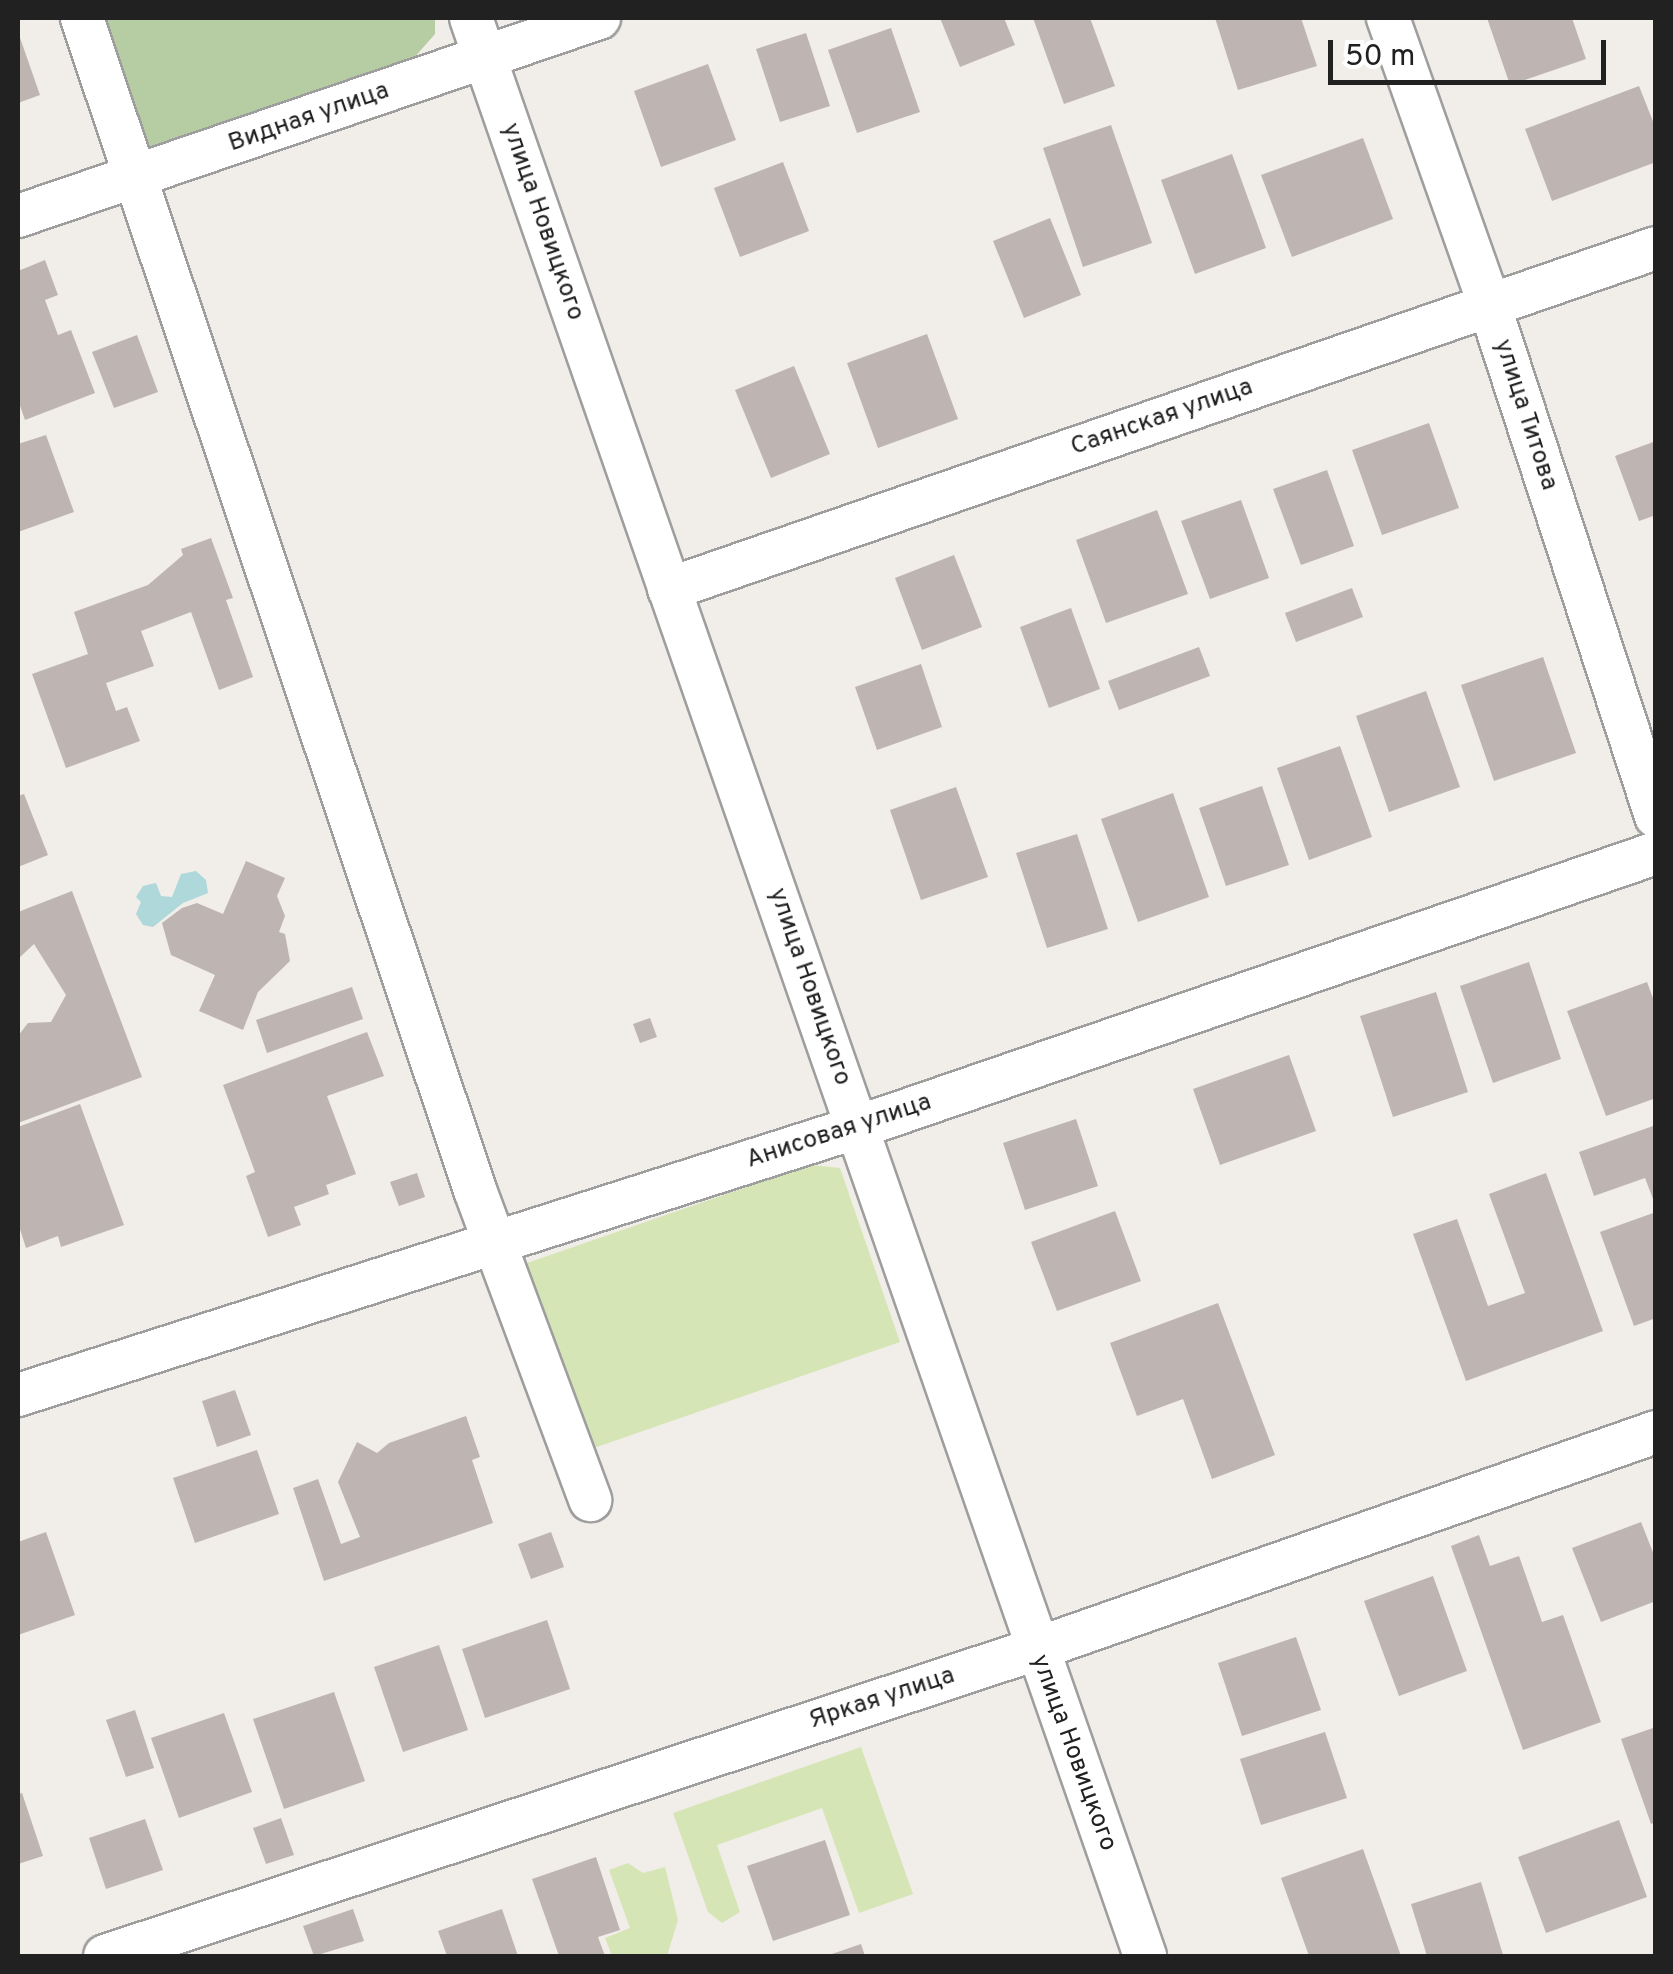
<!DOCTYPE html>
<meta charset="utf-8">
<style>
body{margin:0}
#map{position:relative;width:1673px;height:1974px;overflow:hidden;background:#f1ede9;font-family:Overpass,sans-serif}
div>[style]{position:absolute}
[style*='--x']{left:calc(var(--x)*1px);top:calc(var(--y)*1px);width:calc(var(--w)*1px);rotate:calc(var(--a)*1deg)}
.grass>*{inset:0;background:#d6e5b5}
.forest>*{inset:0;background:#b6cca2}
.water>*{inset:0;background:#aed8da}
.building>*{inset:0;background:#beb5b2}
.roads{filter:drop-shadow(2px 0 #9e9e9e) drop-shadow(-2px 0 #9e9e9e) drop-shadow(0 2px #9e9e9e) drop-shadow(0 -2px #9e9e9e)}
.street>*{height:42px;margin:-21px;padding:0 21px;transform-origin:21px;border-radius:21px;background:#fff}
span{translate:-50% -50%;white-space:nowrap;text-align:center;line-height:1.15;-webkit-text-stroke:8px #fff;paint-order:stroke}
.street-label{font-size:25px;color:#212121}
.frame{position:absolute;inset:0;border:20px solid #212121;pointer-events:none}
.scale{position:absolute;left:1328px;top:40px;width:278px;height:45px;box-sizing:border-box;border:5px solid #212121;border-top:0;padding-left:12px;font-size:30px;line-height:35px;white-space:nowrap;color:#212121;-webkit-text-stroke:8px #fff;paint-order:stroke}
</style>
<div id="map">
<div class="grass">
<i style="clip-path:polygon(810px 1165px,840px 1168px,900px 1342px,591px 1449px,527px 1263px)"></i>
<i style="clip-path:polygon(861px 1747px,913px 1894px,859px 1913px,822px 1808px,717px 1845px,740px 1912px,722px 1923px,708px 1912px,673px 1813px)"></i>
<i style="clip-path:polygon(628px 1863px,643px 1873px,665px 1867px,678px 1920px,667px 1956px,612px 1956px,605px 1938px,630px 1928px,609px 1870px)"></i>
</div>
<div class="forest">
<i style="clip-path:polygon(98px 18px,435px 18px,435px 34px,413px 59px,163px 154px,145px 149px)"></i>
</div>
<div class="water">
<i style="clip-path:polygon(196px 871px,206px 880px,208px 893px,183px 903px,153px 927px,143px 925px,136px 914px,141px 902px,136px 897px,143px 886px,156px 883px,161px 896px,172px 897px,181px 874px)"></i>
</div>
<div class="building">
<i style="clip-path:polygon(940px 18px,1004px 18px,1015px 45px,960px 67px)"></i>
<i style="clip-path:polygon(1033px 18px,1090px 18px,1115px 86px,1064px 104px)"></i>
<i style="clip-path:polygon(1215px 18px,1301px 18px,1317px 66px,1238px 90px)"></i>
<i style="clip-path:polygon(1487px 18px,1572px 18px,1586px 59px,1510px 85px)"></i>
<i style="clip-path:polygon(891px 28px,920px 112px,857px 133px,828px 50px)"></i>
<i style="clip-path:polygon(18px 32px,40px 95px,18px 103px)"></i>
<i style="clip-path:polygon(806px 33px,830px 106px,780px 122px,756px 49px)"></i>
<i style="clip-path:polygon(708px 64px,736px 140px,661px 167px,634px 91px)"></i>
<i style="clip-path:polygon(1639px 86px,1656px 129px,1656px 162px,1552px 201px,1525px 129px)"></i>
<i style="clip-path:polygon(1111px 125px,1152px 243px,1083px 267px,1043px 148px)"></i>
<i style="clip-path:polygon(1363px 138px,1393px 219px,1292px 257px,1261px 175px)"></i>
<i style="clip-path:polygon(1232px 154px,1266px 248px,1195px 274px,1161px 180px)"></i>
<i style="clip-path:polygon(783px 162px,809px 231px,740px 257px,714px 188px)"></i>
<i style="clip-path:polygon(1050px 218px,1081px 295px,1024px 318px,993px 241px)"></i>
<i style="clip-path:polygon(45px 260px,58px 295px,45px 300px,58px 335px,71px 330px,95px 393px,25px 420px,18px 400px,18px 271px)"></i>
<i style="clip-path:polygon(927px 334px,958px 419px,878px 448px,847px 363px)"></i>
<i style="clip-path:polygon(137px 335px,158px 392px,114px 408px,92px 352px)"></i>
<i style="clip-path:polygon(794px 366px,830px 454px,771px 478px,735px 390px)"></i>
<i style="clip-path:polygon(1429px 423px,1459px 508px,1382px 535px,1352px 450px)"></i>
<i style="clip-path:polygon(46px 435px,74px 512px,18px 532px,18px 444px)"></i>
<i style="clip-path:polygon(1656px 441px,1656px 515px,1639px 521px,1615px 456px)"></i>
<i style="clip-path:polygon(1327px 470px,1354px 546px,1301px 565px,1273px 489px)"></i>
<i style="clip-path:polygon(1241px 500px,1269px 578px,1210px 599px,1181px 521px)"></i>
<i style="clip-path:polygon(1157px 510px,1188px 594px,1106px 623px,1076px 540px)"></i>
<i style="clip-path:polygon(211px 538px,233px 598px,226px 600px,253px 677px,219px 690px,191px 612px,141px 631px,154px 666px,106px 683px,116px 711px,127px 707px,140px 741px,66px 768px,32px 674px,88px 654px,74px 612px,148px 585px,183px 555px,181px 549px)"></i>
<i style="clip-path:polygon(954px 555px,982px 627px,922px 650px,895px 578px)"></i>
<i style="clip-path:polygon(1352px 588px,1363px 617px,1296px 642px,1285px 613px)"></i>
<i style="clip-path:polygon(1071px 608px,1100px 689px,1049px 708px,1020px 627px)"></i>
<i style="clip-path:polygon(1199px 647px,1210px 676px,1119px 710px,1108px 681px)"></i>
<i style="clip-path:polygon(1543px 657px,1576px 753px,1494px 781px,1461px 685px)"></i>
<i style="clip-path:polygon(921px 664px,942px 727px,877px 750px,855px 687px)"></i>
<i style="clip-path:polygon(1426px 691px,1460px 787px,1389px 812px,1356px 716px)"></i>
<i style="clip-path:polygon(1340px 746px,1372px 837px,1309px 860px,1277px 768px)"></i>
<i style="clip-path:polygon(1262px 786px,1289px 865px,1226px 886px,1199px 808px)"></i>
<i style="clip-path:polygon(956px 787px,988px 877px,921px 900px,890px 810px)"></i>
<i style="clip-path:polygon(1173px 793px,1209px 897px,1138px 922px,1101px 819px)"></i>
<i style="clip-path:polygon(24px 794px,48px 855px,18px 867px,18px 796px)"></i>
<i style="clip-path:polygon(1077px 834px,1108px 929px,1047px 948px,1016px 853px)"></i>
<i style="clip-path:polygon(246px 861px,285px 878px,277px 896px,285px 916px,279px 932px,285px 934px,290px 961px,258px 992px,243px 1030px,199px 1011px,215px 975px,171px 955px,162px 923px,182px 908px,197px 903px,223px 914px)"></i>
<i style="clip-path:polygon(72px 891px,142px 1077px,18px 1123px,18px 1036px,28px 1023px,51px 1022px,66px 995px,34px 944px,18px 959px,18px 912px)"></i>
<i style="clip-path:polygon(1529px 962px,1561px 1059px,1493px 1083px,1460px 986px)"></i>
<i style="clip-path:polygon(1647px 982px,1656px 1006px,1656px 1098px,1606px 1116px,1567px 1011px)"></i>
<i style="clip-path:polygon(352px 987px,363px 1019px,267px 1053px,256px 1020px)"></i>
<i style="clip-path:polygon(1436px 992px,1468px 1092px,1393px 1117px,1360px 1016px)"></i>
<i style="clip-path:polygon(650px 1018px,657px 1037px,640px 1043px,633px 1024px)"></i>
<i style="clip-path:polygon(367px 1032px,384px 1076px,327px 1096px,356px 1174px,326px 1185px,329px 1194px,294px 1207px,301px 1225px,268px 1237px,246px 1176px,255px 1172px,223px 1085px)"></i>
<i style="clip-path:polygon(1289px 1055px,1316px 1131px,1220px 1165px,1193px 1089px)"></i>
<i style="clip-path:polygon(80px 1104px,124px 1225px,61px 1247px,58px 1236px,26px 1248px,18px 1223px,18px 1127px)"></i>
<i style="clip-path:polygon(1076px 1119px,1098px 1186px,1025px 1210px,1003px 1143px)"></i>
<i style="clip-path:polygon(1656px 1125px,1656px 1207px,1645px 1178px,1594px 1196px,1579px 1152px)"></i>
<i style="clip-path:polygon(417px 1173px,425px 1197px,399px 1206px,390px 1182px)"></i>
<i style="clip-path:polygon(1546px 1173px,1603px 1331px,1466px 1381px,1413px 1234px,1457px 1219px,1488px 1306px,1525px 1293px,1489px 1194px)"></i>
<i style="clip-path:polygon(1115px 1211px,1141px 1281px,1057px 1311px,1031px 1242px)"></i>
<i style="clip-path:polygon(1656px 1212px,1656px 1318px,1634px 1326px,1600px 1232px)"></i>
<i style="clip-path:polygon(1218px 1303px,1275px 1455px,1212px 1479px,1183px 1399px,1137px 1416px,1110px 1343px)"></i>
<i style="clip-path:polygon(235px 1390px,251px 1435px,217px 1447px,202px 1401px)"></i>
<i style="clip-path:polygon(466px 1416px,480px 1457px,472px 1460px,493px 1523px,324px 1581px,293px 1488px,318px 1479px,341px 1544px,360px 1537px,338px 1482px,357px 1442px,377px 1453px,389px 1443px)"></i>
<i style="clip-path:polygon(257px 1450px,279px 1514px,195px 1543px,173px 1478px)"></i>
<i style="clip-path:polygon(1641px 1522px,1656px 1560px,1656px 1601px,1601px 1622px,1572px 1548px)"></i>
<i style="clip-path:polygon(46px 1532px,75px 1615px,18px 1635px,18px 1542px)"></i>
<i style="clip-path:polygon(551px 1532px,564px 1567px,531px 1579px,518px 1544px)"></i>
<i style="clip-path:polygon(1479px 1535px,1490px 1566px,1519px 1556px,1542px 1622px,1563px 1615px,1601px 1722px,1523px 1750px,1451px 1546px)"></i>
<i style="clip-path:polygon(1433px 1576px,1467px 1671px,1399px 1696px,1364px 1601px)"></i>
<i style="clip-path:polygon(547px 1620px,570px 1689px,485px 1718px,462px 1649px)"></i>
<i style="clip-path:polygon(1296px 1637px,1321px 1710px,1242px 1736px,1218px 1663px)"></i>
<i style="clip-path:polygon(439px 1645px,468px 1730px,403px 1752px,374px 1667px)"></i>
<i style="clip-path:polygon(334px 1692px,365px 1781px,284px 1809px,253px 1719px)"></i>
<i style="clip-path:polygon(135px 1710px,154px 1768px,126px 1777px,106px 1720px)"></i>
<i style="clip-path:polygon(224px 1713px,252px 1792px,179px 1818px,151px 1738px)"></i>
<i style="clip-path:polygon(1656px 1727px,1656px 1822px,1651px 1824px,1621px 1739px)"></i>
<i style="clip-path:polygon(1325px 1732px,1347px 1798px,1261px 1825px,1240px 1759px)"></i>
<i style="clip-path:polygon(22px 1793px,43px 1856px,18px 1864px,18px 1794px)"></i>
<i style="clip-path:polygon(281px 1818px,294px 1855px,266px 1864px,253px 1828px)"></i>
<i style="clip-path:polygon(145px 1819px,163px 1870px,106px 1889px,89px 1838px)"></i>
<i style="clip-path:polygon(1619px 1820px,1647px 1897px,1546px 1933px,1518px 1857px)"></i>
<i style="clip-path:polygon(825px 1840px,850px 1915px,773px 1941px,747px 1866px)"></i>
<i style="clip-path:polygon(1363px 1849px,1401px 1956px,1309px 1956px,1281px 1878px)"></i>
<i style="clip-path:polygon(596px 1857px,620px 1930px,598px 1937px,605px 1956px,559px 1956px,532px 1879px)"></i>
<i style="clip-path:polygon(1481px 1882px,1503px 1955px,1427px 1956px,1411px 1904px)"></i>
<i style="clip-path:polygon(353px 1909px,364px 1941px,314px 1956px,303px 1926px)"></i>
<i style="clip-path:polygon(502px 1909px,518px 1956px,447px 1956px,438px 1931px)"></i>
<i style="clip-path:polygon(861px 1944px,865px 1956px,826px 1956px)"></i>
</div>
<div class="roads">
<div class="street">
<i style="--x:82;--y:18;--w:1236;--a:71.46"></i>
<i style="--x:475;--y:1190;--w:331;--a:69.6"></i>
<i style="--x:471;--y:18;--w:2052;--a:70.82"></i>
<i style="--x:1388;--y:18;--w:303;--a:70.5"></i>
<i style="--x:1489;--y:304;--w:539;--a:71.94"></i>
<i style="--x:18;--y:216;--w:614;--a:-18.82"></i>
<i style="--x:669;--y:589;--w:1044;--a:-19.06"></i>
<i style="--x:18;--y:1395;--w:882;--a:-17.7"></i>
<i style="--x:858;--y:1127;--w:844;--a:-18.95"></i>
<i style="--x:105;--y:1956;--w:980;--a:-18.25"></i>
<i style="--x:1036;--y:1649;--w:657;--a:-19.29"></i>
</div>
</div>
<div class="street-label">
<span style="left:309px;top:118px;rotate:-19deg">Видная улица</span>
<span style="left:542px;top:222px;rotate:71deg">улица Новицкого</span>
<span style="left:1525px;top:415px;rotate:72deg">улица Титова</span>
<span style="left:1162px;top:418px;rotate:-19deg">Саянская улица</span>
<span style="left:809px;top:987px;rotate:71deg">улица Новицкого</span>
<span style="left:839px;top:1132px;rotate:-18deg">Анисовая улица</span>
<span style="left:882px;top:1699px;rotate:-18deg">Яркая улица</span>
<span style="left:1073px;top:1753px;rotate:70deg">улица Новицкого</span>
</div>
<div class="frame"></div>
<div class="scale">50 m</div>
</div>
